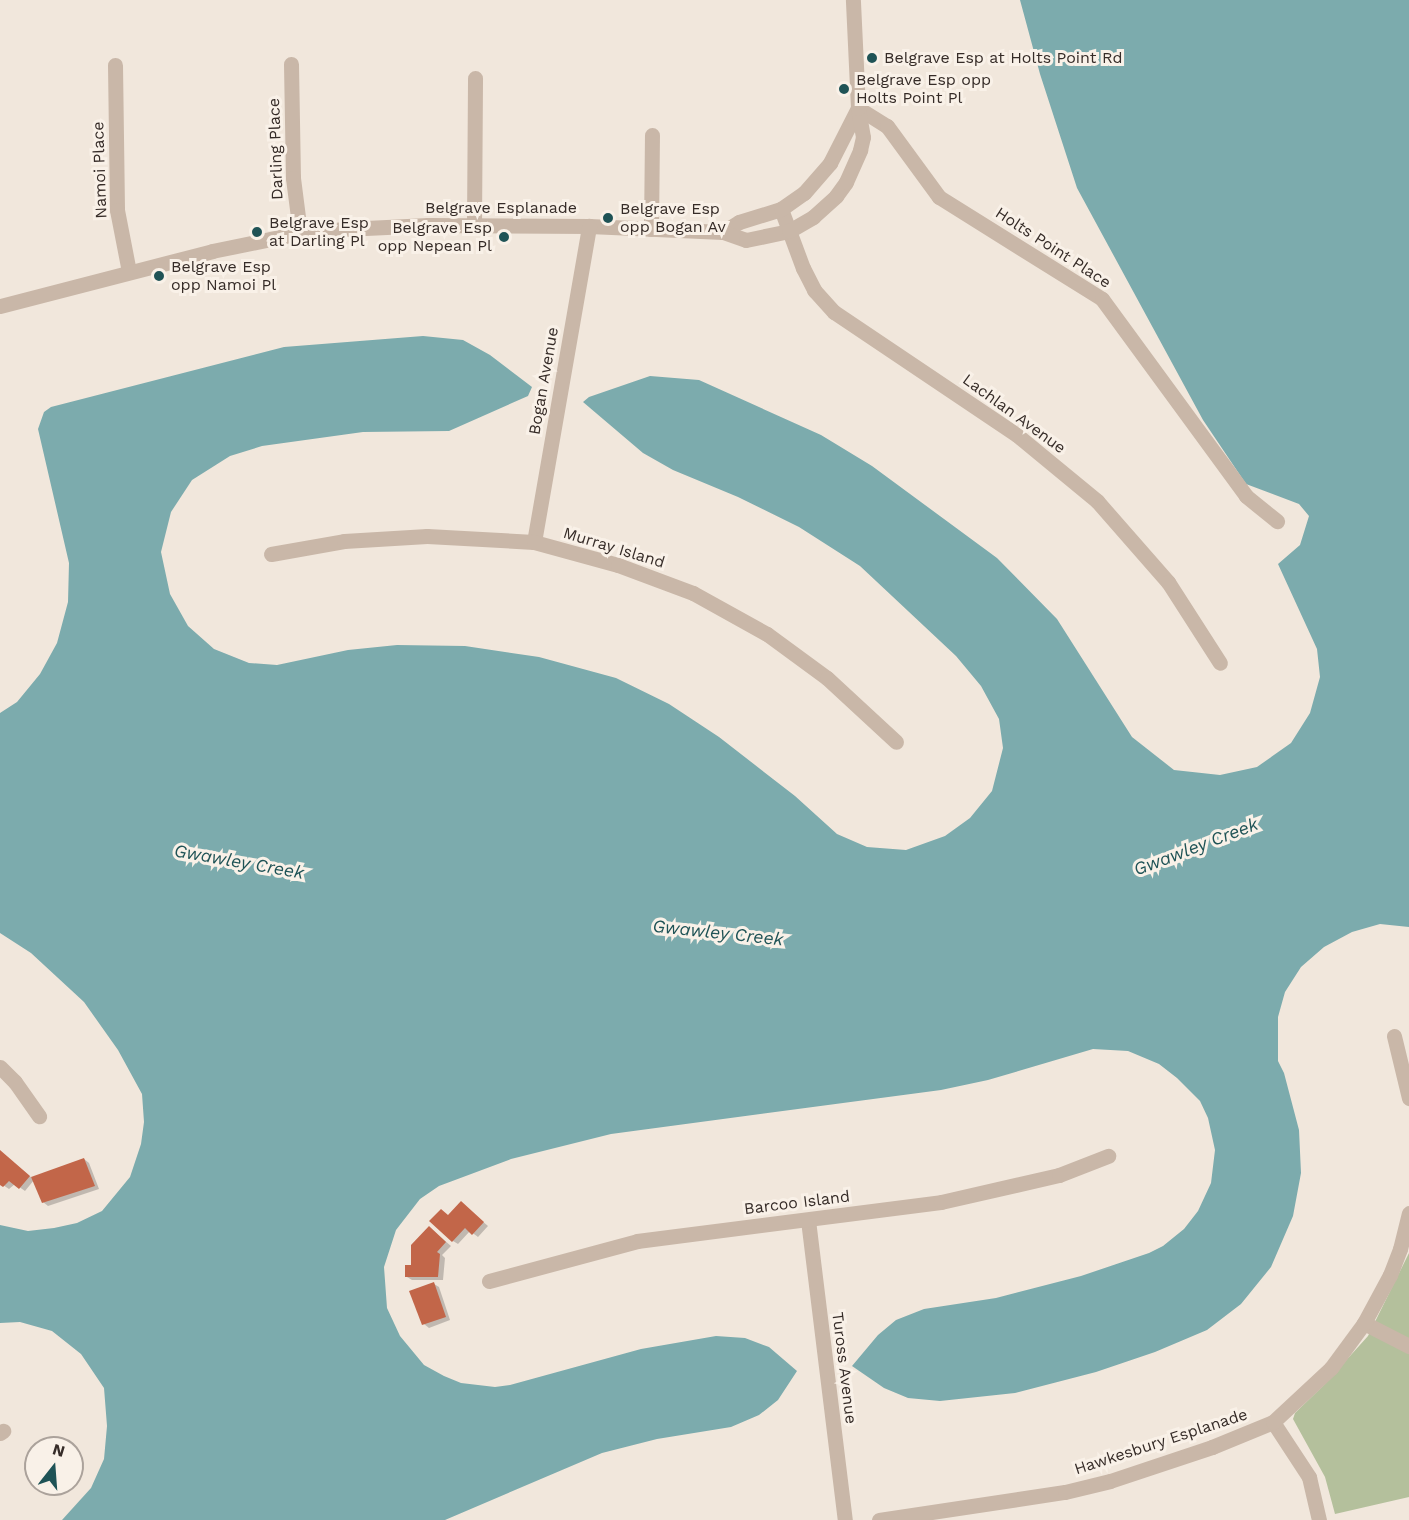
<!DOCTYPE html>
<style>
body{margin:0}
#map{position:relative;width:1409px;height:1520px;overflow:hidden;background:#f1e7dc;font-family:"Work Sans",sans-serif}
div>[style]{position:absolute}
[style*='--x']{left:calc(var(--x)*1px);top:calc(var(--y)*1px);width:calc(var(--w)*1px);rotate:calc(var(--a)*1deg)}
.green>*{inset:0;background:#b4c09c}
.water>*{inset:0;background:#7cabad}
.shadow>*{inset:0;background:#0003}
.building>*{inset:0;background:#c26649}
.minor>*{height:15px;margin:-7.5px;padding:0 7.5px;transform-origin:7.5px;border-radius:7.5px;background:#c9b7a8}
.dots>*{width:16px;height:16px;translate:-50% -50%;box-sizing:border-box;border:3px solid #f9f1e8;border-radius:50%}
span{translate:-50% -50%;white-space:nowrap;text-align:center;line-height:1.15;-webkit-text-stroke:6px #f9f1e8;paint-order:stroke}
.poi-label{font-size:16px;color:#362c28}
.left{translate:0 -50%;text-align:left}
.right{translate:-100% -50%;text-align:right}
.street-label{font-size:16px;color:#362c28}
.water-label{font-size:18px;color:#1f5356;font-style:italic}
.north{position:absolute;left:24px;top:1436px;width:60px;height:60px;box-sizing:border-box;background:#f9f1e8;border:2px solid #aba29b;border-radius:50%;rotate:17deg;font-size:16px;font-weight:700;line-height:24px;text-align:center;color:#362c28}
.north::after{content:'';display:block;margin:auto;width:21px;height:27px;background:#1f5356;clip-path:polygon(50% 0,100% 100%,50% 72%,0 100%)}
</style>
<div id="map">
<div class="green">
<i style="clip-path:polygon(1409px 1253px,1409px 1497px,1335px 1514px,1325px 1477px,1293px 1419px,1295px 1413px,1323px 1386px,1368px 1336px)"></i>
</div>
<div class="water">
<i style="clip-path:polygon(1020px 0,1409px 0,1409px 927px,1380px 924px,1352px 932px,1324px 947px,1301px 967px,1285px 992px,1278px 1017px,1278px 1061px,1284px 1073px,1299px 1130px,1301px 1173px,1293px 1216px,1271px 1267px,1241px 1304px,1207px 1330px,1155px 1352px,1096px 1372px,1015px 1393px,940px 1401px,908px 1398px,884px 1388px,852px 1366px,878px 1335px,896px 1320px,924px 1309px,996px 1298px,1081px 1276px,1149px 1253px,1163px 1246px,1184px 1229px,1198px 1211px,1211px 1183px,1215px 1150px,1208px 1118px,1200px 1101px,1177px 1078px,1159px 1064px,1128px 1051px,1093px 1049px,988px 1080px,941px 1090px,611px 1134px,511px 1159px,439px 1186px,420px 1199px,396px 1230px,384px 1267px,387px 1308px,400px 1336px,424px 1365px,444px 1376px,461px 1383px,495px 1387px,510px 1385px,641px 1349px,716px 1336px,745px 1338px,769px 1347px,797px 1371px,778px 1400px,759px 1415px,731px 1427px,657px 1439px,602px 1453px,445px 1520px,62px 1520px,91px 1488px,104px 1459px,107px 1426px,104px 1388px,81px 1354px,52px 1331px,20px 1322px,0 1323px,0 1225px,28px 1231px,54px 1228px,77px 1223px,102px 1211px,130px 1177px,141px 1144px,144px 1122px,142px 1094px,118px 1050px,84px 1002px,31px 953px,0 933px,0 713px,17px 702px,40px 674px,57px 643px,68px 602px,69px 563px,38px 429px,44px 412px,51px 407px,284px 347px,423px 336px,463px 340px,490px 355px,532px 387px,528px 396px,449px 431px,363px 432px,262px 446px,230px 456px,192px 480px,171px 512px,161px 552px,170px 594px,188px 626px,214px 649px,249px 663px,277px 665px,348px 650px,397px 645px,465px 646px,539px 657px,616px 678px,669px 704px,719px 737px,795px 796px,837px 834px,867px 847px,906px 850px,945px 836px,970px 818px,992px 791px,1003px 748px,999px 719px,981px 686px,956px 656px,860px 566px,799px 527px,738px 497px,673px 470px,643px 453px,583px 402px,589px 397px,650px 376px,699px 380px,821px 435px,872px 466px,997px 558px,1057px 619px,1132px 737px,1174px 770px,1220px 775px,1257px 767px,1291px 743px,1310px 713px,1320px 677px,1317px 649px,1278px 564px,1300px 545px,1309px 516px,1299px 504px,1246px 484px,1203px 420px,1077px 188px,1040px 74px)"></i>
</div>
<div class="shadow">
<i style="clip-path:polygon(0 1152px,32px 1178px,84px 1159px,89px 1163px,99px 1189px,48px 1206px,43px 1202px,34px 1180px,25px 1191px,15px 1184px,9px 1189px,0 1183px)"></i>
<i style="clip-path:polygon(461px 1203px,488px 1226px,478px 1237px,470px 1231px,458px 1244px,453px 1241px,449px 1216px)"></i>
<i style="clip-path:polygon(429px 1227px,451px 1246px,442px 1255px,445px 1258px,443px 1280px,412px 1280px,407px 1277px)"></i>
<i style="clip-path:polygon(434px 1284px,439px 1287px,450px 1320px,429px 1328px,424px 1324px)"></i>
</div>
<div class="building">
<i style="clip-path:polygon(0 1150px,30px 1176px,19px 1189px,9px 1181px,3px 1187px,0 1185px)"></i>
<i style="clip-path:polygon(84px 1158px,95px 1186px,42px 1203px,31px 1177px)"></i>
<i style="clip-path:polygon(461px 1201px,484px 1222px,472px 1235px,465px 1228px,452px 1242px,429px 1221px,441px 1209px,448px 1215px)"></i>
<i style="clip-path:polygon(429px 1226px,446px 1242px,437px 1252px,440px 1254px,438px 1277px,405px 1277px,405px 1265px,411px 1265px,411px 1245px)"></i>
<i style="clip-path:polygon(434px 1282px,446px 1317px,422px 1325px,409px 1291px)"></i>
</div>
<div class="minor">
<i style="--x:291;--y:64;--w:114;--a:89"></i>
<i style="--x:293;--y:178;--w:55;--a:82.7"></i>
<i style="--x:115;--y:65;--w:145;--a:89.2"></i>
<i style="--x:117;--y:210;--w:63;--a:79"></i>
<i style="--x:858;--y:108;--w:34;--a:32"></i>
<i style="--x:887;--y:126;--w:88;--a:53.8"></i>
<i style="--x:939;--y:197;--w:192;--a:32"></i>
<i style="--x:1102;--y:299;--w:244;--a:53.8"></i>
<i style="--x:1246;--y:496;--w:40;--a:39"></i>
<i style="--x:781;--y:209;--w:63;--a:69.6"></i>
<i style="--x:803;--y:268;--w:25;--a:63"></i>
<i style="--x:814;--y:290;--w:30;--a:48"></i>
<i style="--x:834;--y:312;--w:220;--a:33.9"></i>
<i style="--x:1017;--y:435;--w:104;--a:39.5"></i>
<i style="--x:1097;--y:501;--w:108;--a:48.8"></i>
<i style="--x:1168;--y:582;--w:96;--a:57.3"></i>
<i style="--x:474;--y:225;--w:147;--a:-89.6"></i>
<i style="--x:651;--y:229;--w:94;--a:-89.4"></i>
<i style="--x:723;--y:232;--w:19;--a:-32"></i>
<i style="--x:739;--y:222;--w:44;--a:-17.2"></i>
<i style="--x:781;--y:209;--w:28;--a:-35"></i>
<i style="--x:804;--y:193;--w:40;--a:-49"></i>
<i style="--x:830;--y:163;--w:62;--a:-63"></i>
<i style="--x:0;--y:306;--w:219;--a:-14.5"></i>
<i style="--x:212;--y:251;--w:90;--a:-11.6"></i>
<i style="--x:300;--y:233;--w:45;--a:-5.1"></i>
<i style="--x:345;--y:229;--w:83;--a:-2.8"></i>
<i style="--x:428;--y:225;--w:161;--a:0.4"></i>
<i style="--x:589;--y:226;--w:134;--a:2.6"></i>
<i style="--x:723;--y:232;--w:24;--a:19"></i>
<i style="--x:746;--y:240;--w:44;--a:-11.8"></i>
<i style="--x:789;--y:231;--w:28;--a:-30"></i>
<i style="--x:813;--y:217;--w:31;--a:-42"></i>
<i style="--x:836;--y:196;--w:17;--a:-54"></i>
<i style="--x:846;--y:182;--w:35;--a:-66"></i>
<i style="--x:860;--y:150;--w:13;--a:-77"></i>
<i style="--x:863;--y:137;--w:29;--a:-100"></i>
<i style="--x:858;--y:108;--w:108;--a:-92.7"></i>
<i style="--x:534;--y:542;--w:321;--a:-80.1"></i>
<i style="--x:271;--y:554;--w:74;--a:-10.1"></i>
<i style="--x:344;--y:541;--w:83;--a:-3.4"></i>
<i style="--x:427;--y:536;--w:107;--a:3.2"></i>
<i style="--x:534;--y:542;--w:87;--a:15.3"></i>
<i style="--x:618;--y:565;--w:80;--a:20.5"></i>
<i style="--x:693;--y:593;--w:85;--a:29"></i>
<i style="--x:767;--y:634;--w:74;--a:36.3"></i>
<i style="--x:827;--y:678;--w:94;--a:42.8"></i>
<i style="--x:1394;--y:1036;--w:64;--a:76.4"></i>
<i style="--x:0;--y:1067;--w:21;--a:45"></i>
<i style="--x:15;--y:1082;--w:42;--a:54.8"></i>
<i style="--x:808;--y:1220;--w:302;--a:83"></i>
<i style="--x:489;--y:1281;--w:153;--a:-15.1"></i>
<i style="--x:637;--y:1241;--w:306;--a:-7.3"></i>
<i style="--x:941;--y:1202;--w:121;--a:-12.9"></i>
<i style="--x:1059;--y:1175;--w:53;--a:-21.2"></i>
<i style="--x:1364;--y:1323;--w:51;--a:27.1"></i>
<i style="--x:1273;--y:1422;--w:66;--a:56.8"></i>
<i style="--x:1309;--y:1477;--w:44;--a:76.9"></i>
<i style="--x:0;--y:1433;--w:4;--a:-34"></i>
<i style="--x:879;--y:1520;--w:188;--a:-8.6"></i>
<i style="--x:1065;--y:1492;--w:46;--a:-13.7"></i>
<i style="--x:1110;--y:1481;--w:108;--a:-18.4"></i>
<i style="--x:1212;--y:1447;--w:66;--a:-22.3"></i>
<i style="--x:1273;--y:1422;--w:79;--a:-43"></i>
<i style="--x:1331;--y:1368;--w:56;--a:-53.7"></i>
<i style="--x:1364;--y:1323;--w:55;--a:-61.6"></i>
<i style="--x:1390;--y:1275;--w:28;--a:-69"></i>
<i style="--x:1400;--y:1249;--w:37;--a:-76"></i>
</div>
<div class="dots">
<i style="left:872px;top:58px;background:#1f5356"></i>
<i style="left:844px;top:89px;background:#1f5356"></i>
<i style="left:608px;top:218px;background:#1f5356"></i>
<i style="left:257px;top:232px;background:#1f5356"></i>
<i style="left:504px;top:237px;background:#1f5356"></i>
<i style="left:159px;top:276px;background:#1f5356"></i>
</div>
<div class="poi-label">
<span class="left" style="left:884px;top:58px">Belgrave Esp at Holts Point Rd</span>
<span class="left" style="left:856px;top:89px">Belgrave Esp opp<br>Holts Point Pl</span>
<span class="left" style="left:620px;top:218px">Belgrave Esp<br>opp Bogan Av</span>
<span class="left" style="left:269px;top:232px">Belgrave Esp<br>at Darling Pl</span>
<span class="right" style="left:492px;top:237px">Belgrave Esp<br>opp Nepean Pl</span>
<span class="left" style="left:171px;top:276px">Belgrave Esp<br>opp Namoi Pl</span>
</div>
<div class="street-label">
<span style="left:276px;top:149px;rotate:-92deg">Darling Place</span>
<span style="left:100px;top:170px;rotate:-92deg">Namoi Place</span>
<span style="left:501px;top:208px">Belgrave Esplanade</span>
<span style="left:1053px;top:248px;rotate:33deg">Holts Point Place</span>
<span style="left:544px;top:381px;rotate:-80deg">Bogan Avenue</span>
<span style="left:1014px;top:414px;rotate:36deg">Lachlan Avenue</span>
<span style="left:614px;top:548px;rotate:17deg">Murray Island</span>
<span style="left:797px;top:1203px;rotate:-7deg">Barcoo Island</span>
<span style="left:844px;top:1368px;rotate:83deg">Tuross Avenue</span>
<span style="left:1161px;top:1442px;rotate:-18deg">Hawkesbury Esplanade</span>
</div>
<div class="water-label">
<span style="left:1196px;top:847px;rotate:-21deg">Gwawley Creek</span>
<span style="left:239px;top:862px;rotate:10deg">Gwawley Creek</span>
<span style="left:718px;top:933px;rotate:6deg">Gwawley Creek</span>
</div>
<div class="north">N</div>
</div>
